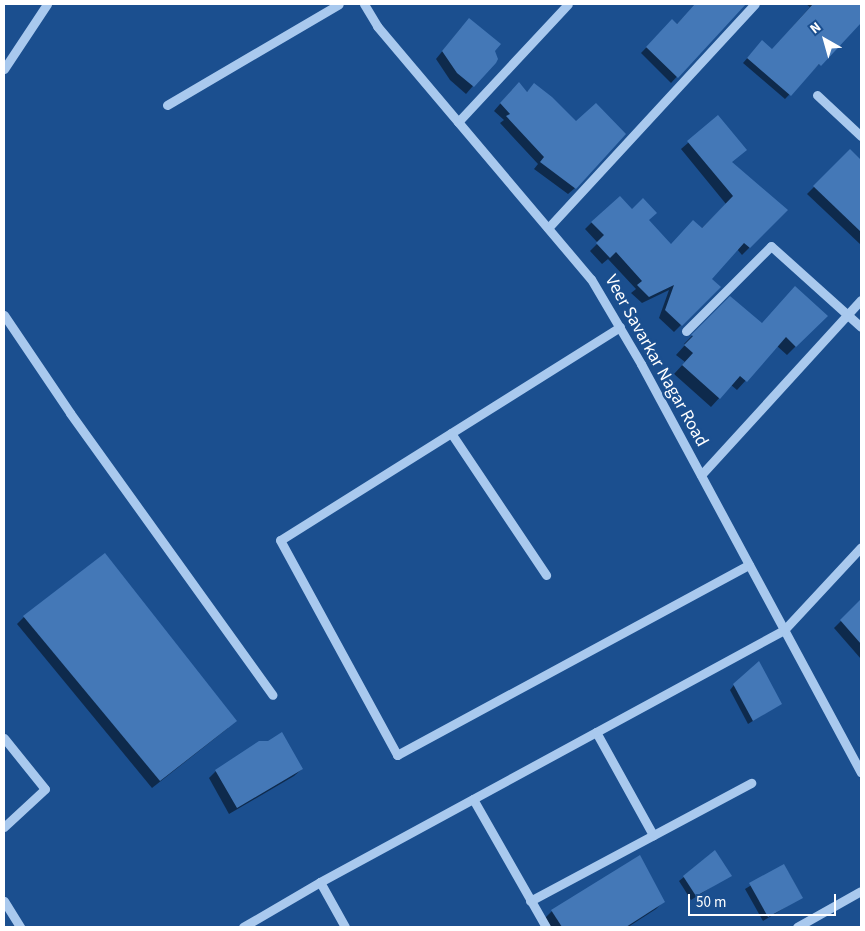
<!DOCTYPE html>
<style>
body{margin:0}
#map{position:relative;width:865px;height:931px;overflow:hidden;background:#1b4f8f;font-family:"Source Sans 3",sans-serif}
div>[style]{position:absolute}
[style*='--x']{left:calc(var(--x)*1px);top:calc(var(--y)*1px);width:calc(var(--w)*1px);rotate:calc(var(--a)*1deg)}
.shadow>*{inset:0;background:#0007}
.building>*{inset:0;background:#4478b7}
.minor>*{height:9px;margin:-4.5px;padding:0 4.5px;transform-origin:4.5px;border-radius:4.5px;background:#a9c9ee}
span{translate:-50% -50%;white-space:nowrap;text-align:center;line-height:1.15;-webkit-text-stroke:5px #1b4f8f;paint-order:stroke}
.street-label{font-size:18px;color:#fff}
.frame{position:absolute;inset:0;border:5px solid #fff;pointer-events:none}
.north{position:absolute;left:800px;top:15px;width:50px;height:50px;-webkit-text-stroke:4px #1b4f8f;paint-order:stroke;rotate:322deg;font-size:14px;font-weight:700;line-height:20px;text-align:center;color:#fff}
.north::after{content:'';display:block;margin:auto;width:18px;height:22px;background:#fff;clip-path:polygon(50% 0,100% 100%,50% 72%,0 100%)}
.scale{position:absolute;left:688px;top:894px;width:148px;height:22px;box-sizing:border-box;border:2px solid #fff;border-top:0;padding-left:6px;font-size:15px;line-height:18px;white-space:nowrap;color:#fff;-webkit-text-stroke:4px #1b4f8f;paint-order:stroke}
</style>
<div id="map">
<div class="shadow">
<i style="clip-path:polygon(696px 4px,738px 4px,741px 7px,671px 83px,641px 53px,672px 21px,676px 25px)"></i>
<i style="clip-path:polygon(806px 4px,861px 4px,861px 21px,785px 99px,743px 63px,758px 46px,772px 50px,810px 7px)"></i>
<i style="clip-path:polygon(462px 27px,494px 51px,497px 58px,466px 94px,450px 80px,436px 59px)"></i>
<i style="clip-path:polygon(534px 85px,575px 188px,568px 194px,534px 169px,538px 164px,500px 123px,504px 120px,494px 111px,512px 90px,526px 93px)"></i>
<i style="clip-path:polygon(718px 117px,731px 163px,786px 211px,742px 255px,737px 249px,710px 279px,719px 287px,674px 332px,659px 318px,669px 290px,642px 303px,631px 293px,636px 289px,608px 259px,602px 264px,590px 251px,598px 243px,585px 229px,592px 222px,632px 211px,648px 220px,671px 245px,701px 229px,726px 204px,681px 149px)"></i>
<i style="clip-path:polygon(850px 151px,861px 162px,861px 245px,807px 194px)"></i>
<i style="clip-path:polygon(730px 297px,761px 325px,826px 316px,787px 355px,777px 346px,737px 390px,731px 385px,711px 407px,674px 374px,685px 362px,676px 355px,685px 345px,684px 344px)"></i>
<i style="clip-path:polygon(861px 601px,861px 659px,834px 628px)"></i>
<i style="clip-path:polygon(24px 617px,228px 728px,152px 788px,17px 624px)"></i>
<i style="clip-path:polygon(734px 685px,780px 704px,748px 724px,730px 690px)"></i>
<i style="clip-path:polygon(302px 769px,294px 776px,229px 814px,209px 778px,216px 771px)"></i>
<i style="clip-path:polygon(640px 856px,663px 902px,656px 909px,628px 927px,551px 927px,545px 918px,552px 911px)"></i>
<i style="clip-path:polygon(784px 865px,802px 897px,763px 921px,745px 889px)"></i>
<i style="clip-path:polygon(730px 875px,691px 900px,679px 881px,684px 877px)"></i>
</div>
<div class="building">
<i style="clip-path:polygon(695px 4px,746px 4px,678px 78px,646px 47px,672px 19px,677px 24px)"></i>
<i style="clip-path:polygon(813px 4px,861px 4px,861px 23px,821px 66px,819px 64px,791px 96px,747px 58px,762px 40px,772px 49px)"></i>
<i style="clip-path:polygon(469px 18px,501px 44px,495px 51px,498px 59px,496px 63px,474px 87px,457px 73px,442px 51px)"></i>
<i style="clip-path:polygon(519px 82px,527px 92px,534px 83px,552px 97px,576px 121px,596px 103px,626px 134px,576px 189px,540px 162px,544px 157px,506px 116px,510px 114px,500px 103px)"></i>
<i style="clip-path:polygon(718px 115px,747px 150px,732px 162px,788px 210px,750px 248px,744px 243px,712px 279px,721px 287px,682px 326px,665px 310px,674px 285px,649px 297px,637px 285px,642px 281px,616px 252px,610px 258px,596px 243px,604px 235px,591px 222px,620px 196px,632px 209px,643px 198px,657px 213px,649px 220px,671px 244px,693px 220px,702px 228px,733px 196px,687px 141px)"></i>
<i style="clip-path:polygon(850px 149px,861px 160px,861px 232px,813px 186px)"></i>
<i style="clip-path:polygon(795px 286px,828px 316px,796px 347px,786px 337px,747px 382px,740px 376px,720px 399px,682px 365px,693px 353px,684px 345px,693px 336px,691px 335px,730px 296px,762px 323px)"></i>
<i style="clip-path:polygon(105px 553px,237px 721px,160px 781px,23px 616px)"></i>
<i style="clip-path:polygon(861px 599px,861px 644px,840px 620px)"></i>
<i style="clip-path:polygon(759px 661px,782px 704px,753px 721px,733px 684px)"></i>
<i style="clip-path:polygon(282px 732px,303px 769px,237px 808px,215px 770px,259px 741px,268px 741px)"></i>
<i style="clip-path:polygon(715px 850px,732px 876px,696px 896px,683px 876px)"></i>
<i style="clip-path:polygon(640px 855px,665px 902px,626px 927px,562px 927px,551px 910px)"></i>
<i style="clip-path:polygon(784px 864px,803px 898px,768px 917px,749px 883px)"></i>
</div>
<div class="minor">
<i style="--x:364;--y:4;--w:26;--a:59"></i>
<i style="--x:377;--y:26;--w:331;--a:49.8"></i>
<i style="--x:591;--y:279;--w:99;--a:59.5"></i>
<i style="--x:641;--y:364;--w:464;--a:61.7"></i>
<i style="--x:4;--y:69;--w:78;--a:-56.5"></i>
<i style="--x:817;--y:95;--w:60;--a:43"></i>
<i style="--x:167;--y:105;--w:199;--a:-30.4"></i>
<i style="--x:458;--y:122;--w:161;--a:-47"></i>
<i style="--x:548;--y:228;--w:305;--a:-47.3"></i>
<i style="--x:4;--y:315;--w:118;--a:56"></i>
<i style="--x:70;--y:413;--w:347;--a:54.3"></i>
<i style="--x:620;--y:327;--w:401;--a:147.9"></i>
<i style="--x:280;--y:540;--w:245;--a:61.4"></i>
<i style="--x:397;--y:755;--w:400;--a:-28.4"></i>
<i style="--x:686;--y:331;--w:120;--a:-45"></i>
<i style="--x:771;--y:246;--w:121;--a:42"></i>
<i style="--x:451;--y:433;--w:171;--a:56.2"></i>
<i style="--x:701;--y:475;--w:237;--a:-47.6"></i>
<i style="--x:596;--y:732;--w:118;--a:61"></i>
<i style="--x:4;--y:738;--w:65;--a:51.2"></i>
<i style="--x:45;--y:789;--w:56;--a:137.2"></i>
<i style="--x:473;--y:799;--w:147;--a:60.3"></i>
<i style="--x:320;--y:882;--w:51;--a:60.9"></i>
<i style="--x:4;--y:901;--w:31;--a:58"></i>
<i style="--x:530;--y:901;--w:251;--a:-28.1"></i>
<i style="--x:243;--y:927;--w:89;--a:-30.3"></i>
<i style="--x:320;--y:882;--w:528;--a:-28.51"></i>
<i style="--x:784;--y:630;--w:113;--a:-47.1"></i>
<i style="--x:797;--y:927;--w:73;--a:-29.4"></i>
</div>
<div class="street-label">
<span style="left:656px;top:361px;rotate:61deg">Veer Savarkar Nagar Road</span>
</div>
<div class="frame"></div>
<div class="north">N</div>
<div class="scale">50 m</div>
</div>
